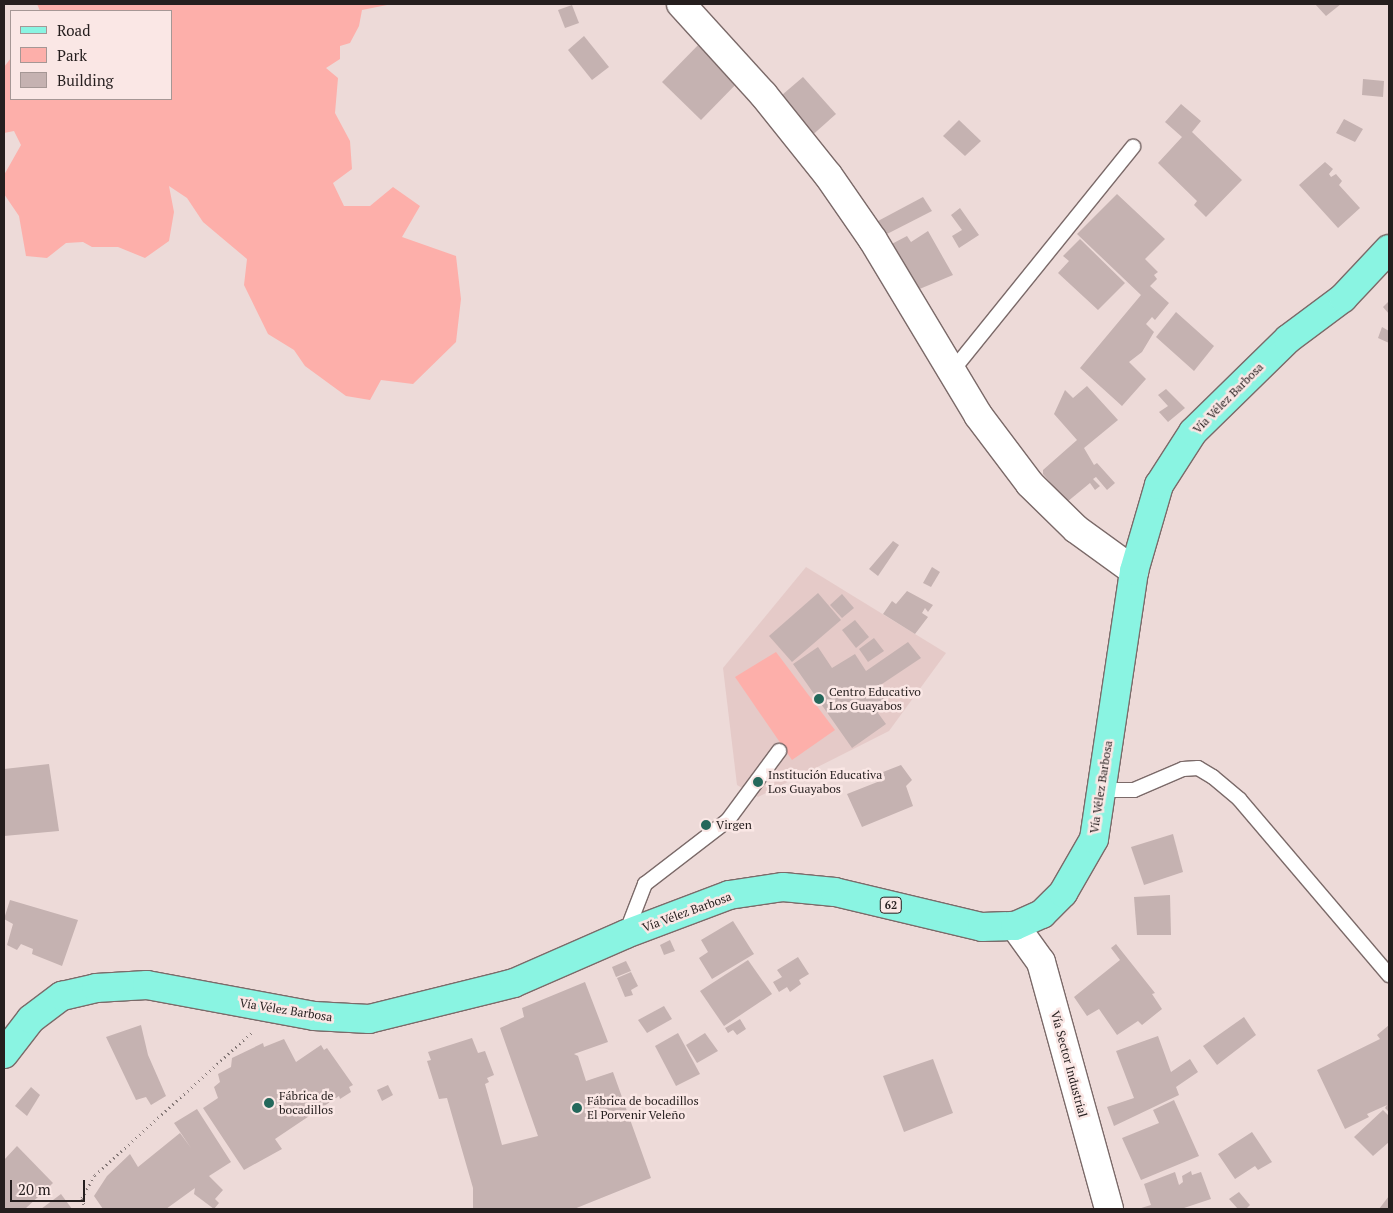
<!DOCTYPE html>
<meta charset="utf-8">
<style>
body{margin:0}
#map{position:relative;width:1393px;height:1213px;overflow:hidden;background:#eddad8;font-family:"PT Serif",serif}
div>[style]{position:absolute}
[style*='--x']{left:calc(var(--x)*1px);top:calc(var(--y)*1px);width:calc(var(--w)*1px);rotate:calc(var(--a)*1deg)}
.built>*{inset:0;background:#e5cac8}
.green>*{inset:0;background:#fdafaa}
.building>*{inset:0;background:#c5b2b1}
.path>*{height:3px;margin-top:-1.5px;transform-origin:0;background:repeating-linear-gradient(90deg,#857877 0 1px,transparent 0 5px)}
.roads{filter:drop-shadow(1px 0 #7b6a69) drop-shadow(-1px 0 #7b6a69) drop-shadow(0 1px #7b6a69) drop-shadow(0 -1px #7b6a69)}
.service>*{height:14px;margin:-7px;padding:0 7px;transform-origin:7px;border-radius:7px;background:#fff}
.minor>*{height:28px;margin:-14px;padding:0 14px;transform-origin:14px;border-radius:14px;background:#fff}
.primary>*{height:28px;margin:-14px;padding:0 14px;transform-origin:14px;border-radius:14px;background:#8af4e2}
.dots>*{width:14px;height:14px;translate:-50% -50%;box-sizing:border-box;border:2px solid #fae7e5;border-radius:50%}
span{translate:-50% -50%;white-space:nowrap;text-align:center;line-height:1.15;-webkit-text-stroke:5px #fae7e5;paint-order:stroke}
.shield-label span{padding:1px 4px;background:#fae7e5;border:1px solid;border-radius:4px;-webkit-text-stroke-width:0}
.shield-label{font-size:11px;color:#251e1e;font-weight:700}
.street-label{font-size:12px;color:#251e1e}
.poi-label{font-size:12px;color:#251e1e}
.left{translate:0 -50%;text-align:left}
.frame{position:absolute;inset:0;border:5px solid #251e1e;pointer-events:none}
.legend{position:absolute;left:10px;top:10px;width:162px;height:90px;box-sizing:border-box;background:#fae7e5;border:1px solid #a59795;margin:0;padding:6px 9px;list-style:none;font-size:15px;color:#251e1e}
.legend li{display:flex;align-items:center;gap:10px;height:25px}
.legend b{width:25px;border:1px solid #a59795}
.scale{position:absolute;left:10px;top:1180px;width:75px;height:22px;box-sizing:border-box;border:2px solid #251e1e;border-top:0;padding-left:6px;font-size:15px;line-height:18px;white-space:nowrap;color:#251e1e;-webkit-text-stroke:4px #fae7e5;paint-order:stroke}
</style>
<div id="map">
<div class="built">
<i style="clip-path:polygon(806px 567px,946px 653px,889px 731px,758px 797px,737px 785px,723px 668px)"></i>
</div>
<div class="green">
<i style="clip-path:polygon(37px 4px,392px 4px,362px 10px,359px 26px,350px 43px,340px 46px,340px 59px,326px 68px,338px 78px,335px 113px,350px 141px,352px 169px,333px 183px,344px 206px,370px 206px,393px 187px,420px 206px,402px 237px,456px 256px,461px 299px,456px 342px,413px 384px,381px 380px,370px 400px,346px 396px,305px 366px,294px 350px,268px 334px,244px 285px,247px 259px,203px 222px,187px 198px,169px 186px,174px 212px,169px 241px,145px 258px,118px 247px,92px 247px,83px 242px,66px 243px,47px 258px,26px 256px,19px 216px,4px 194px,4px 175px,21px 145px,14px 131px,4px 133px,4px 67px,11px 58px,11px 99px,171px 99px,171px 11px,40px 11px)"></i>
<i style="clip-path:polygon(776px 652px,835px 730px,792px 760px,735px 677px)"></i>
</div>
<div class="building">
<i style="clip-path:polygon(1315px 4px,1341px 4px,1326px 16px)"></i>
<i style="clip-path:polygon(572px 5px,579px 23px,565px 28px,558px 10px)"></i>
<i style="clip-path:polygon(584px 36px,609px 67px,592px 80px,568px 50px)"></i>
<i style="clip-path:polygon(704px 39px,743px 77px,701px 120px,662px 82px)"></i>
<i style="clip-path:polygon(803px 77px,836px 114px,808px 139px,775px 101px)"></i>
<i style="clip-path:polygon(1363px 79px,1384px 81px,1383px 97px,1362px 95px)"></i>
<i style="clip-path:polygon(1181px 104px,1201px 121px,1192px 132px,1242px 180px,1206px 217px,1194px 205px,1197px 201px,1158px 163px,1182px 137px,1165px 122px)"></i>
<i style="clip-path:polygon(1344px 119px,1363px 129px,1355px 142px,1336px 133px)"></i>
<i style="clip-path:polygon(959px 120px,981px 141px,965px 156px,943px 136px)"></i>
<i style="clip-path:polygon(1325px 162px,1333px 169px,1329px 174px,1331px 177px,1336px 174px,1342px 181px,1339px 185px,1360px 208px,1338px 228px,1299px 185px)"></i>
<i style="clip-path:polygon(1117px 194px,1165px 239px,1145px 259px,1158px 272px,1154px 275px,1157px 279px,1150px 286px,1169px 303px,1155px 320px,1152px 317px,1146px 324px,1154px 332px,1142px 352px,1129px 362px,1146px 379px,1122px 406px,1080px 368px,1141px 295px,1077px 234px)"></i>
<i style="clip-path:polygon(923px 197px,932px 211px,887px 234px,878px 221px)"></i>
<i style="clip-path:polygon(960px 208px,979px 235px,959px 248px,952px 236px,962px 230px,951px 215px)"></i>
<i style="clip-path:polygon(928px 231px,953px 275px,910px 293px,884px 248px,907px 236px,911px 242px)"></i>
<i style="clip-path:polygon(1080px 239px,1125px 283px,1098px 310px,1058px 273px,1069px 261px,1063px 256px)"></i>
<i style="clip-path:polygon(1389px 301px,1389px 314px,1383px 307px)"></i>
<i style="clip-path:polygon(1176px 312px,1214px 346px,1194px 371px,1156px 337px)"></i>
<i style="clip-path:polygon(1382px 327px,1389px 331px,1389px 343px,1378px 338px)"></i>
<i style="clip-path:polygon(1087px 386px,1118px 420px,1084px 448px,1094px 465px,1097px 463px,1115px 483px,1107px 490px,1096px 477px,1093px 479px,1100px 486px,1095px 490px,1090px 483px,1067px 502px,1043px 474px,1043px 470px,1077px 440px,1054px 414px,1065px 390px,1073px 398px)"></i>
<i style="clip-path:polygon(1166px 389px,1185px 408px,1168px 422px,1159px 412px,1168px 406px,1158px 395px)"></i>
<i style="clip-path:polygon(893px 541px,899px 545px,878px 576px,869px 569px)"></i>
<i style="clip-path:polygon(932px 567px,940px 572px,931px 587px,923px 583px)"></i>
<i style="clip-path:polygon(907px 591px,933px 605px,928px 612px,925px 608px,922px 613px,928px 617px,915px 634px,883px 614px,892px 601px,896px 604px)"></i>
<i style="clip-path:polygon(818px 593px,841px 620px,792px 662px,769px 636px)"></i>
<i style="clip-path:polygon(842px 594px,854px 608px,842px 618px,830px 605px)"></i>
<i style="clip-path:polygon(855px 620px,869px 637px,856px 648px,842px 630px)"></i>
<i style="clip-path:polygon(874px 638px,884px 651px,868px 662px,859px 649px)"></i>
<i style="clip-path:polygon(908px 642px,921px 658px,876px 688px,889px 706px,878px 713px,886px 724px,852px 748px,793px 664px,818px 647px,832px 668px,855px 654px,866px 671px)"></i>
<i style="clip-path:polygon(49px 764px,59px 831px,4px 836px,4px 769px)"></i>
<i style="clip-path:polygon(901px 765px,912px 780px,906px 786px,913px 806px,862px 827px,847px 794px,885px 779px,883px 772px)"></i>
<i style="clip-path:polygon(1173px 834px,1183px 872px,1144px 885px,1131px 847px)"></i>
<i style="clip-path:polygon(1170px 895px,1171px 935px,1137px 935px,1134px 897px)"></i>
<i style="clip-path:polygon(10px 900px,78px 920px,62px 966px,32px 954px,33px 949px,21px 944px,17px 950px,7px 945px,13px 924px,4px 919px)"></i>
<i style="clip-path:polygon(733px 921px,754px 954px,712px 979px,699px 958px,708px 952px,701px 940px)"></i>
<i style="clip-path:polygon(670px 940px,675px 951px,664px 955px,660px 945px)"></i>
<i style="clip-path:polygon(1116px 944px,1155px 993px,1152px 994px,1162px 1009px,1142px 1025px,1138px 1021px,1117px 1035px,1099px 1009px,1087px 1016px,1074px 997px,1120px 960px,1111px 948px)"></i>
<i style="clip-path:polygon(798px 957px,809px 974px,799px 980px,801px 984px,790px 992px,787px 987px,779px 992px,773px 982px,782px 977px,777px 970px)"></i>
<i style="clip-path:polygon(748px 960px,772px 994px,724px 1026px,700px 991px)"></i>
<i style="clip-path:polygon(626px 961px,631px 971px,616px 977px,612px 967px)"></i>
<i style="clip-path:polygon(631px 972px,638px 986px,631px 990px,633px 995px,625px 997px,617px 978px)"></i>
<i style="clip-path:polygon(585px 982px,608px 1042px,574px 1054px,578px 1056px,586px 1081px,613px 1072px,651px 1178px,574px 1209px,473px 1209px,473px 1188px,447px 1098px,439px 1099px,427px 1061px,431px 1060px,428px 1052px,472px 1038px,478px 1053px,485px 1051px,494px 1075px,487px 1078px,489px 1082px,485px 1084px,502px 1145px,538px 1136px,500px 1028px,524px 1017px,522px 1008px)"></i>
<i style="clip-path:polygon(664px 1006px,672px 1019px,647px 1033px,638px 1020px)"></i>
<i style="clip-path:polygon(1244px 1017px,1256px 1035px,1217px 1065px,1203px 1046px)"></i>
<i style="clip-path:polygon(740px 1019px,746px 1029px,737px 1035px,733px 1030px,728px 1033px,725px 1028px)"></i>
<i style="clip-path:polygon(141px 1025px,148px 1055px,166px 1096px,151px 1105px,146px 1097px,136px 1100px,106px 1037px)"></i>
<i style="clip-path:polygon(1389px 1025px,1389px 1112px,1385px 1108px,1387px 1105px,1367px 1114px,1369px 1117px,1345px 1129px,1317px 1070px,1380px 1039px,1377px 1035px)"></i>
<i style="clip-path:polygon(678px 1033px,700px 1074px,676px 1086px,655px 1046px)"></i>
<i style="clip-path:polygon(705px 1033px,718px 1051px,697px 1063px,686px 1045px)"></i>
<i style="clip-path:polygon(1158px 1036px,1171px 1072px,1190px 1059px,1198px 1072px,1176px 1087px,1179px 1095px,1114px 1126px,1107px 1107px,1134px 1098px,1116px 1051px)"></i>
<i style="clip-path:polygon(284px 1039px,296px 1062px,321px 1045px,324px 1050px,327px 1048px,353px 1085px,349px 1087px,351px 1092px,340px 1099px,339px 1096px,275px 1139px,282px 1149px,244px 1170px,203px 1108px,218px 1098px,214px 1087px,220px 1082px,218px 1074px,231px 1067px,232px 1058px,263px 1043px,264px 1047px)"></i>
<i style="clip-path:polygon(933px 1059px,953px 1113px,904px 1132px,883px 1076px)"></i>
<i style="clip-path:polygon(388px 1085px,393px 1095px,382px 1101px,377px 1090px)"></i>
<i style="clip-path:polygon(31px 1087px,40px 1095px,27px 1116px,15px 1106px)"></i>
<i style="clip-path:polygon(1174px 1100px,1199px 1156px,1141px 1180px,1122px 1138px,1159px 1123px,1153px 1110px)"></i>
<i style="clip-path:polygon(197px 1109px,231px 1162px,209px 1176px,223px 1190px,215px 1199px,219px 1203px,214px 1209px,194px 1194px,195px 1188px,166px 1209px,103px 1209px,94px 1196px,107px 1176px,130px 1154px,138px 1167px,180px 1133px,191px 1148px,174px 1123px)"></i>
<i style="clip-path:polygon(1383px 1110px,1389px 1116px,1389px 1142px,1373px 1156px,1354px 1137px)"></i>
<i style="clip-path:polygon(1252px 1132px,1272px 1162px,1258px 1170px,1255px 1166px,1235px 1179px,1218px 1154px)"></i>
<i style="clip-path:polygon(17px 1146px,53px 1183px,25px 1209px,4px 1209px,4px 1160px)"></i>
<i style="clip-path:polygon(1191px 1171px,1192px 1175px,1201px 1172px,1211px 1199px,1181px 1209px,1138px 1209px,1151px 1205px,1144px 1184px,1175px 1172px,1179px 1185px,1183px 1182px,1182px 1176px)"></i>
<i style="clip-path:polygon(1239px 1192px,1250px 1205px,1246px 1209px,1238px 1209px,1229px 1199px)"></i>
<i style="clip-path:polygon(61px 1194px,72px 1209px,41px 1209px)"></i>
<i style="clip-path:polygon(1389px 1196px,1389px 1209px,1379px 1209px)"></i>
</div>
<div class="path">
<i style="--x:85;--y:1209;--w:11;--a:-105"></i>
<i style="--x:82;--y:1198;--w:26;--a:-61"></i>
<i style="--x:95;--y:1175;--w:212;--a:-42.3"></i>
</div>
<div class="roads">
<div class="service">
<i style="--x:953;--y:370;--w:287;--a:-51.1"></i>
<i style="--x:1101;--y:790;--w:33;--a:0"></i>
<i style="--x:1134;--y:790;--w:53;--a:-23.2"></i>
<i style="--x:1183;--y:769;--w:15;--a:-4"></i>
<i style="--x:1198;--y:768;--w:17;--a:31"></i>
<i style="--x:1213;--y:777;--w:35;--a:40"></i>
<i style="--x:1240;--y:800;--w:230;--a:49.6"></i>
<i style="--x:626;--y:933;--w:53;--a:-68.8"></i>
<i style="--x:645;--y:884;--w:105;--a:-37.6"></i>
<i style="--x:728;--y:820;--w:86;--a:-53.5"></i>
</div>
<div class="minor">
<i style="--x:681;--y:4;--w:122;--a:47.7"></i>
<i style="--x:763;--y:94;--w:104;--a:51.3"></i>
<i style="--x:828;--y:175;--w:79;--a:55.3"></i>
<i style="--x:873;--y:240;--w:204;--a:59"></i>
<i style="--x:978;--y:415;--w:86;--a:53"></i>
<i style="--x:1030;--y:484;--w:64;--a:44.4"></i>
<i style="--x:1076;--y:529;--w:72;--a:35.9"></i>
<i style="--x:1015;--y:926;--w:44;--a:54.2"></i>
<i style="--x:1041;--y:962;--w:256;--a:74.6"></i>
</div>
<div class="primary">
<i style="--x:4;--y:1054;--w:44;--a:-52.4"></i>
<i style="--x:31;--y:1019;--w:39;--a:-37"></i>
<i style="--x:62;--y:996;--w:35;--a:-13"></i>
<i style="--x:96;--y:988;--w:51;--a:-3.4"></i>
<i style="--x:147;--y:985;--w:170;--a:10.5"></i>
<i style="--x:314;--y:1016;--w:55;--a:3.1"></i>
<i style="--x:369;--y:1019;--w:149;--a:-13.9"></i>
<i style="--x:514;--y:983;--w:122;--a:-23.6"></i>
<i style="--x:626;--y:934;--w:110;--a:-20.7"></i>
<i style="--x:729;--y:895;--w:55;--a:-8.4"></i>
<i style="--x:783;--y:887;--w:52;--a:5.5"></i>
<i style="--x:835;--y:892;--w:151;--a:13.4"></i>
<i style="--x:982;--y:927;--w:33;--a:-2"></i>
<i style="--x:1015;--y:926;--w:30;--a:-24"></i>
<i style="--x:1042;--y:914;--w:30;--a:-45"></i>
<i style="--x:1063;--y:893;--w:62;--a:-60.1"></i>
<i style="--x:1094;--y:839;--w:271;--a:-81.5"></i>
<i style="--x:1134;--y:571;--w:90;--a:-73.8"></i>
<i style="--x:1159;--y:485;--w:63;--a:-57.3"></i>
<i style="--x:1193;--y:432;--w:133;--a:-44.4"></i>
<i style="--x:1288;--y:339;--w:69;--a:-36.7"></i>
<i style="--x:1343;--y:298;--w:67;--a:-46.8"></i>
</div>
</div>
<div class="dots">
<i style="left:819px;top:699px;background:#24685b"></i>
<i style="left:758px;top:782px;background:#24685b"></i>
<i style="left:706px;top:825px;background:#24685b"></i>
<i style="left:269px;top:1103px;background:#24685b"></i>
<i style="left:577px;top:1108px;background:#24685b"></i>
</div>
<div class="shield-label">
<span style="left:891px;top:905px">62</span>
</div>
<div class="street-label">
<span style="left:1228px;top:398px;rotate:-45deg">Vía Vélez Barbosa</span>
<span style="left:1101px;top:787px;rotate:-81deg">Vía Vélez Barbosa</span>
<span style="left:687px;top:912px;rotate:-20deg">Vía Vélez Barbosa</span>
<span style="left:286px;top:1010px;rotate:9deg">Vía Vélez Barbosa</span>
<span style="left:1069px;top:1064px;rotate:75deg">Vía Sector Industrial</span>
</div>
<div class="poi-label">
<span class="left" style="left:829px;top:699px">Centro Educativo<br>Los Guayabos</span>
<span class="left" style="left:768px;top:782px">Institución Educativa<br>Los Guayabos</span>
<span class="left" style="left:716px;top:825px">Virgen</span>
<span class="left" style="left:279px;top:1103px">Fábrica de<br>bocadillos</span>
<span class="left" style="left:587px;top:1108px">Fábrica de bocadillos<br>El Porvenir Veleño</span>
</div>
<div class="frame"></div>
<ul class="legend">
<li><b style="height:6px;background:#8af4e2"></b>Road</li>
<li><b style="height:14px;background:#fdafaa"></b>Park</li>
<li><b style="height:14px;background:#c5b2b1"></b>Building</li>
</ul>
<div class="scale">20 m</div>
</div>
